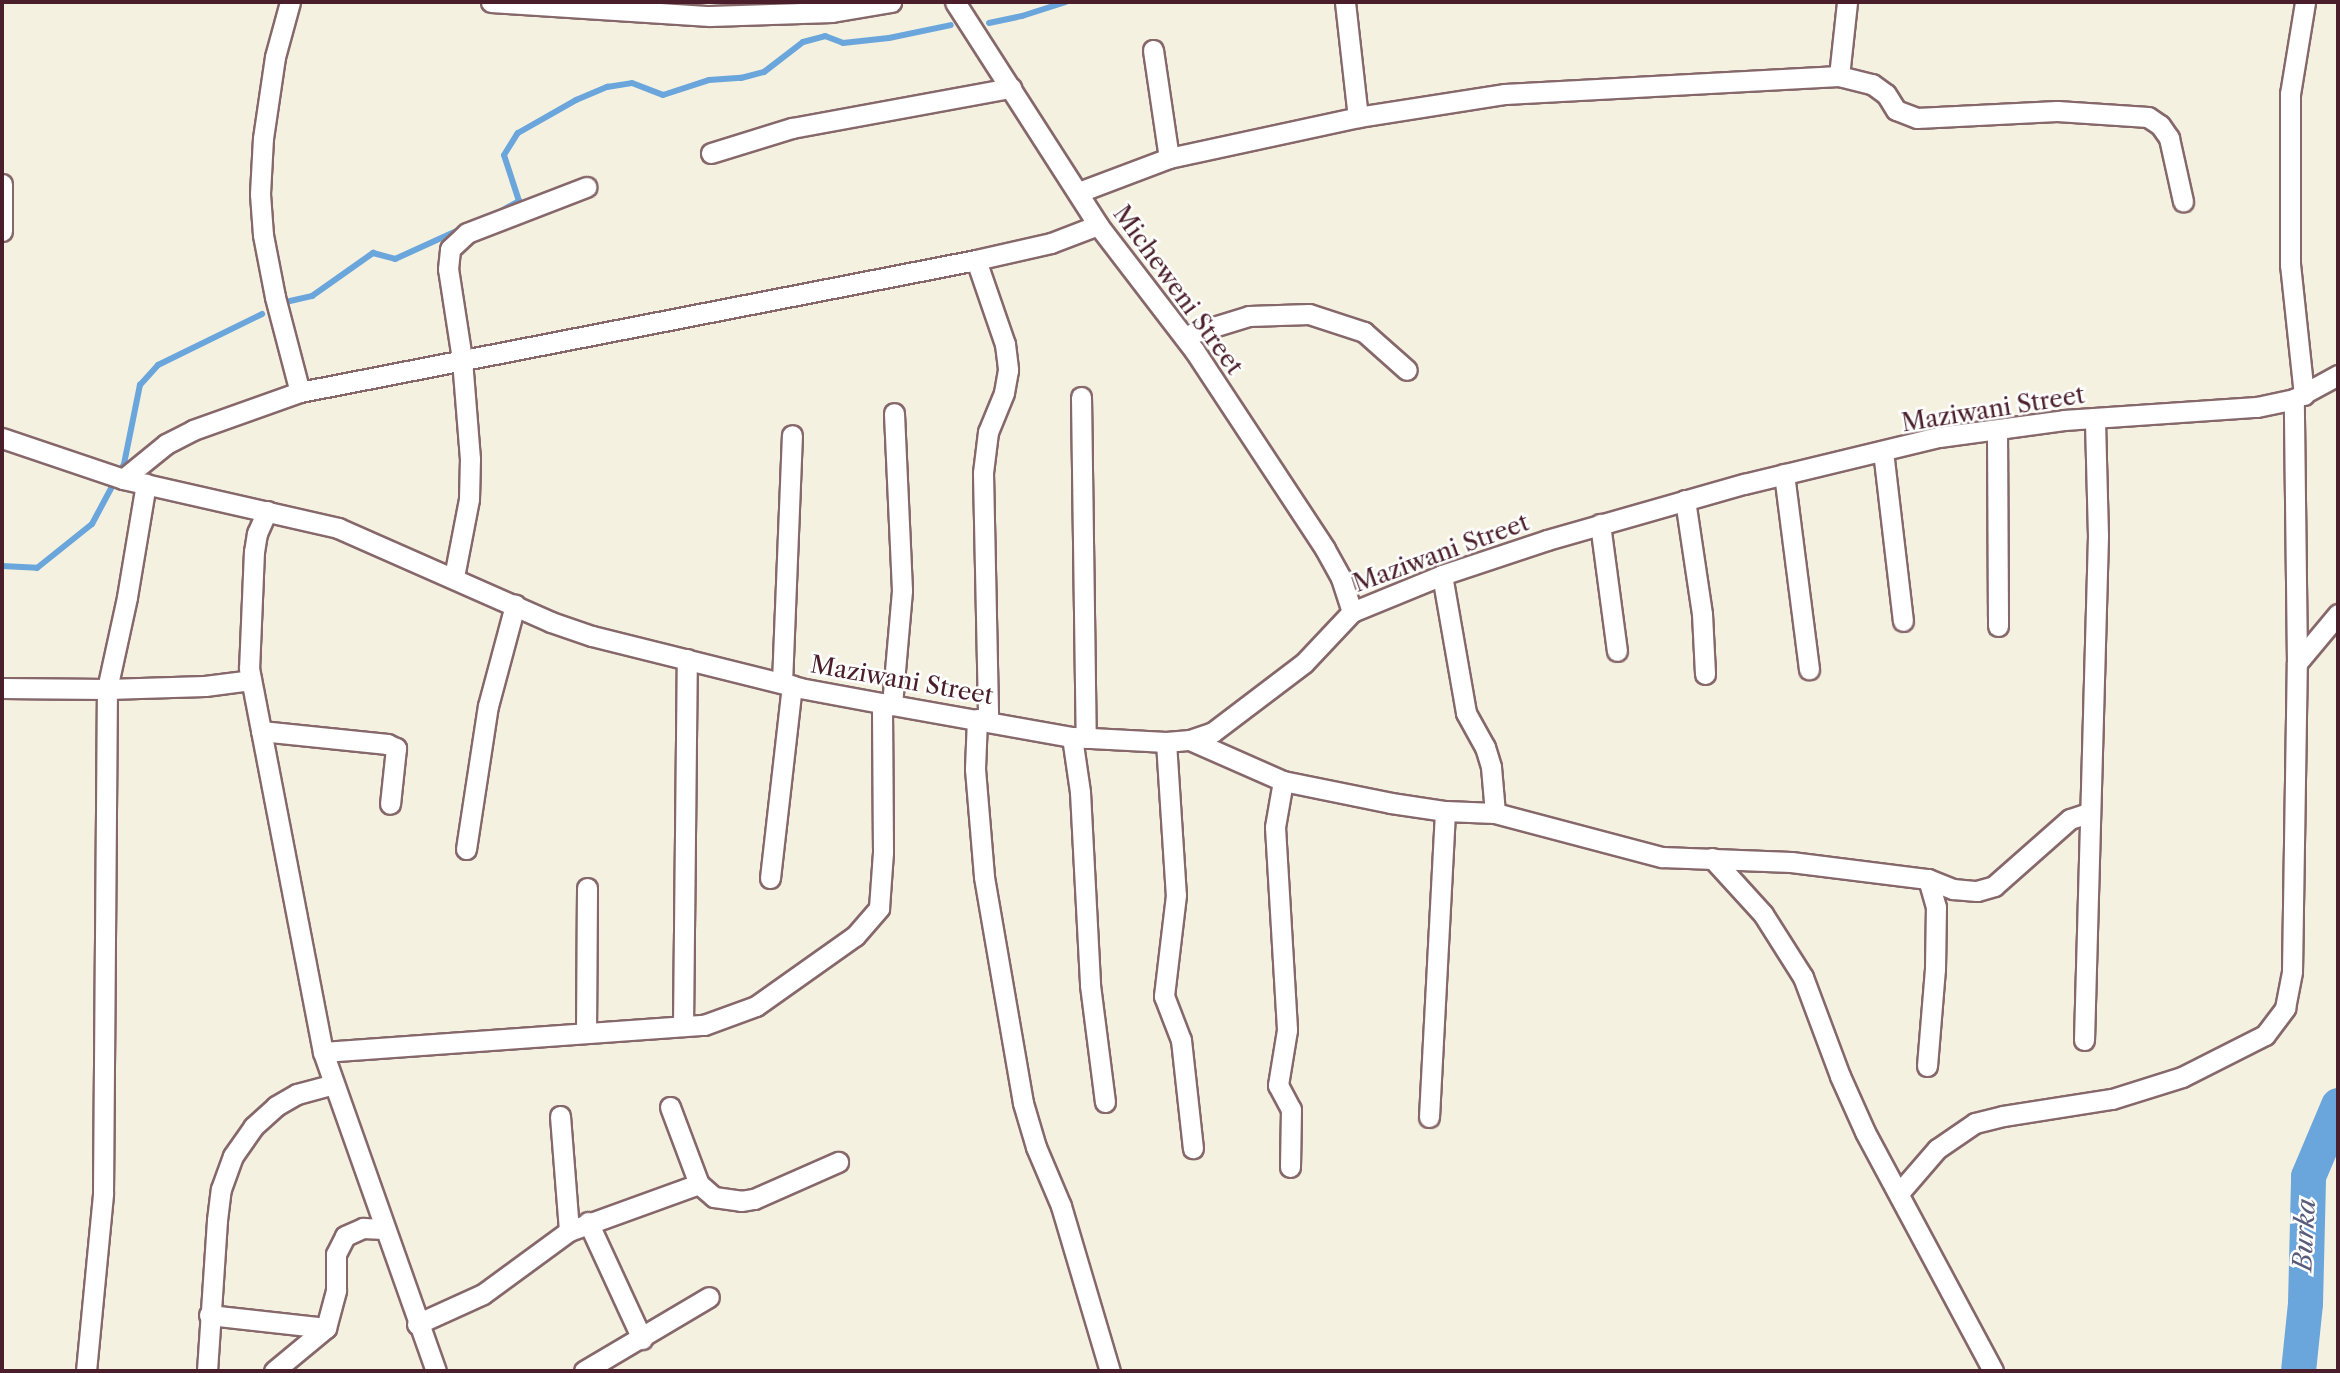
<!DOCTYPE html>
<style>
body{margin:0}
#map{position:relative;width:2340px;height:1373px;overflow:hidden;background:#f5f1e1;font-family:"Libre Caslon Text",serif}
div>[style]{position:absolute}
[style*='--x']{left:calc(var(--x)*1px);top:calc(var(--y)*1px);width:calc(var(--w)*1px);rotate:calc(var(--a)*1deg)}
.stream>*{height:6px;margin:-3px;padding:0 3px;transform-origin:3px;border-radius:3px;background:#6aa6db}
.river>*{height:35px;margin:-17.5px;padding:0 17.5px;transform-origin:17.5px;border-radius:17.5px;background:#6aa6db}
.roads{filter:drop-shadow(2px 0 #86686b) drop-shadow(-2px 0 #86686b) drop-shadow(0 2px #86686b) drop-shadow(0 -2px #86686b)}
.minor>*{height:19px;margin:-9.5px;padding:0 9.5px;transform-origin:9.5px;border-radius:9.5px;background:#fff}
span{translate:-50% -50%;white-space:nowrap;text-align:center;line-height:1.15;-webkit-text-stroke:5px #fff;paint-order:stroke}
.street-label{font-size:24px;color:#4a1f2b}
.water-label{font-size:26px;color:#585c7a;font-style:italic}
.frame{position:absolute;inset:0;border:4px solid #4a1f2b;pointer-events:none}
</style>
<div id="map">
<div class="stream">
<i style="--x:989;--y:23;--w:34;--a:-12"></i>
<i style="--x:1022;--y:16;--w:46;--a:-17.7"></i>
<i style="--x:501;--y:211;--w:21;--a:-29"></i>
<i style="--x:519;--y:201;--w:48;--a:-108.1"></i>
<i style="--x:504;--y:155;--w:26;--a:-58"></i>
<i style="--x:518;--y:133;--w:67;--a:-29.6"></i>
<i style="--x:576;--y:100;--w:34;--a:-23"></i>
<i style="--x:607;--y:87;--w:25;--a:-9"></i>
<i style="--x:632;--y:83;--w:33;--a:21"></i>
<i style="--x:663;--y:95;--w:48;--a:-18.1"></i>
<i style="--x:709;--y:80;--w:32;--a:-4"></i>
<i style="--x:741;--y:78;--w:24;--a:-15"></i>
<i style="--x:764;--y:72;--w:49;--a:-37.6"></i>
<i style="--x:803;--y:42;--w:23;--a:-15"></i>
<i style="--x:825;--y:36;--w:19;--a:21"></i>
<i style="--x:843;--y:43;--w:46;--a:-6.2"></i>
<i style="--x:889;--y:38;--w:63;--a:-11.8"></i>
<i style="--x:290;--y:301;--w:23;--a:-13"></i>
<i style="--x:312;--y:296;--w:75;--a:-35.2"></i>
<i style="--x:373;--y:253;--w:23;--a:15"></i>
<i style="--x:395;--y:259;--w:70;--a:-24.4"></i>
<i style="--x:2;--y:566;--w:35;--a:3"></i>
<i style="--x:37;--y:568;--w:70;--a:-38.7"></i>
<i style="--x:92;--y:524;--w:68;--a:-61.9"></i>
<i style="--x:124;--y:464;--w:81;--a:-78.6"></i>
<i style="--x:140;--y:385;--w:27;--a:-48"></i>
<i style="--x:158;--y:365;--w:116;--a:-26.1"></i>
</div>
<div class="river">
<i style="--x:2298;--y:1371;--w:68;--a:-84.1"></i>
<i style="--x:2305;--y:1303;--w:127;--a:-88.6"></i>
<i style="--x:2308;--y:1176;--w:77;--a:-67.1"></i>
</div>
<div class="roads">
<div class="minor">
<i style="--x:290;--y:2;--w:57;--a:105.3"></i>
<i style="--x:275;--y:57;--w:82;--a:98.4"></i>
<i style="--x:263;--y:138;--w:56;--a:93.1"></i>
<i style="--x:260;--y:194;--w:41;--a:85.8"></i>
<i style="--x:263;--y:235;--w:63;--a:79"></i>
<i style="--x:275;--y:297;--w:98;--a:75.3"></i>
<i style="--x:491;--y:2;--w:219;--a:3.7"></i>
<i style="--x:710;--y:16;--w:122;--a:-1.9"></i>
<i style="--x:832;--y:12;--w:60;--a:-9.6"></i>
<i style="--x:955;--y:2;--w:265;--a:57.3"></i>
<i style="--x:1098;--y:225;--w:158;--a:52.5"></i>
<i style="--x:1194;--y:350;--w:238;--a:56.6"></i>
<i style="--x:1325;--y:549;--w:33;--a:61"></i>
<i style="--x:1341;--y:578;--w:36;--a:72"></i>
<i style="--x:1345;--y:2;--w:116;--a:83.6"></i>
<i style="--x:1153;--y:50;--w:109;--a:81.6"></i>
<i style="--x:1839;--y:76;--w:34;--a:14"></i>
<i style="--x:1872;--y:84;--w:17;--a:36"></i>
<i style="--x:1886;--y:94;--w:19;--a:58"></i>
<i style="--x:1896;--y:110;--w:22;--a:21"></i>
<i style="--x:1917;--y:118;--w:140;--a:-2.9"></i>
<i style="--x:2057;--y:111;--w:91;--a:3.8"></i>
<i style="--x:2148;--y:117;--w:14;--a:34"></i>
<i style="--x:2160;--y:125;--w:16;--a:55"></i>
<i style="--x:2169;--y:138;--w:65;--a:77.5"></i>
<i style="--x:711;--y:153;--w:85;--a:-17.2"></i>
<i style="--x:792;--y:128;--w:223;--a:-10.4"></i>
<i style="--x:2;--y:184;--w:47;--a:90"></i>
<i style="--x:1079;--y:192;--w:96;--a:-20.7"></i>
<i style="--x:1169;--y:158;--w:193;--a:-12.2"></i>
<i style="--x:1358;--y:117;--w:149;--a:-8.9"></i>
<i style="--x:1505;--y:94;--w:334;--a:-3.1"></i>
<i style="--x:1839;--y:76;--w:74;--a:-83.8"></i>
<i style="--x:976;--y:260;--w:89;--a:71"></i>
<i style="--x:1005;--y:344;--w:26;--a:83"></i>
<i style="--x:1008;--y:370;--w:23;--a:100"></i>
<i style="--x:1004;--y:393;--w:42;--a:112.3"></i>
<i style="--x:988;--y:432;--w:41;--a:97"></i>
<i style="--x:983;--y:473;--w:247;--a:88.8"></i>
<i style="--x:1184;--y:336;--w:68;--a:-17.1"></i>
<i style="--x:1249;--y:316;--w:60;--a:-1.9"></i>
<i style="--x:1309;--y:314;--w:58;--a:18.1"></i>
<i style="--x:1364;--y:332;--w:57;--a:41.5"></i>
<i style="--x:2304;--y:395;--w:131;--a:-96.1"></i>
<i style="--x:2290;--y:265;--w:171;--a:-90"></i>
<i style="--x:2290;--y:94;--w:93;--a:-80.7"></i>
<i style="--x:1081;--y:397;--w:341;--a:89.2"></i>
<i style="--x:1997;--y:430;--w:196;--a:89.7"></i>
<i style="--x:2;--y:438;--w:128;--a:18.7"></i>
<i style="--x:123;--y:479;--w:221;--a:12.8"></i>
<i style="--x:338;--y:528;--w:233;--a:23.8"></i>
<i style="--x:551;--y:622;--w:43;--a:18.9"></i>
<i style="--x:592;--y:636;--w:214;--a:14"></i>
<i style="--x:800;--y:688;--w:94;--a:10.5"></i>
<i style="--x:892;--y:705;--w:183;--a:10.1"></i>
<i style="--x:1072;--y:737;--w:94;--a:3"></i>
<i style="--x:1166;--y:742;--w:24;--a:-5"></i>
<i style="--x:1190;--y:740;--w:24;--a:-19"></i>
<i style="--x:1213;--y:732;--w:114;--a:-37.2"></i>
<i style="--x:1304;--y:663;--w:70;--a:-46.7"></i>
<i style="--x:1352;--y:612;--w:97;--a:-22.3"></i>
<i style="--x:1442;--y:575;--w:111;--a:-18.4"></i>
<i style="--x:1547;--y:540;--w:205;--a:-15.9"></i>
<i style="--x:1744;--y:484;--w:201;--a:-13.6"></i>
<i style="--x:1939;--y:437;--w:126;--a:-7.7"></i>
<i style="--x:2064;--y:420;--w:193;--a:-3.9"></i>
<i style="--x:2257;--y:407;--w:38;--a:-12"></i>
<i style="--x:2294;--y:399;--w:50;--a:-28.6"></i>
<i style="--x:1883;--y:451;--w:171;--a:83.3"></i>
<i style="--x:1784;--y:474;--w:197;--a:82.7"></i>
<i style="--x:123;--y:479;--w:55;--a:-39.1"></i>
<i style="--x:166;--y:444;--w:30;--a:-27"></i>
<i style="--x:193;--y:430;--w:114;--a:-19.6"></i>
<i style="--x:300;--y:392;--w:689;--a:-11.05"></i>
<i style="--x:976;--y:260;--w:77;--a:-12.8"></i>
<i style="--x:1051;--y:243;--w:50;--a:-21"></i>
<i style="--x:1685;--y:500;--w:115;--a:81.5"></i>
<i style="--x:1702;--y:614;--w:60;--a:87.1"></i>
<i style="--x:267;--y:511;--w:24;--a:114"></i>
<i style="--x:257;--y:533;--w:18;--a:99"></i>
<i style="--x:254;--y:551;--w:117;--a:92.4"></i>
<i style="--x:249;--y:668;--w:391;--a:79.1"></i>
<i style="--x:323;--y:1052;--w:338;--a:70.5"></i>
<i style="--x:1600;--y:524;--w:128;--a:82.4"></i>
<i style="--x:1442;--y:575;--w:140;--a:80.1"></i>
<i style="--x:1466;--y:713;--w:39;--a:61"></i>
<i style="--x:1485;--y:747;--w:21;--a:73"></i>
<i style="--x:1491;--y:767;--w:46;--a:85"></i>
<i style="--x:454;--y:577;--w:79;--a:-79.1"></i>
<i style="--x:469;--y:499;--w:40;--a:-88.6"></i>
<i style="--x:470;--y:459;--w:100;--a:-94.6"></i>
<i style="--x:462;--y:359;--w:91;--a:-98.8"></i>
<i style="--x:448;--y:269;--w:20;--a:-84"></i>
<i style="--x:450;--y:249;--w:23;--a:-43"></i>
<i style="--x:467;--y:233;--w:128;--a:-21.1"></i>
<i style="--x:2297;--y:663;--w:64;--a:-50.1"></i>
<i style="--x:782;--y:683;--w:248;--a:-87.7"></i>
<i style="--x:2;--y:688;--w:105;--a:0.5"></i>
<i style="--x:107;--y:689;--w:98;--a:-1.8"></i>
<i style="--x:205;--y:686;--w:46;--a:-7.4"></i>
<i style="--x:892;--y:705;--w:115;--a:-85"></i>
<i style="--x:902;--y:590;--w:177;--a:-92.6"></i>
<i style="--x:977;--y:719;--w:50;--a:92.3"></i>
<i style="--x:975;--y:769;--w:108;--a:85.2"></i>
<i style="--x:984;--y:877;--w:229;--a:80.2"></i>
<i style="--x:1023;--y:1103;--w:46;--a:73.5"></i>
<i style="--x:1036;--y:1147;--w:64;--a:67"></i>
<i style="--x:1061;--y:1206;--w:172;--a:73.5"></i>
<i style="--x:261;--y:731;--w:127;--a:5.9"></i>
<i style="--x:387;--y:744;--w:10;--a:24"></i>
<i style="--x:396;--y:748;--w:56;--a:96.1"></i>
<i style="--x:1072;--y:737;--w:56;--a:81.7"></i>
<i style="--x:1080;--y:792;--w:193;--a:87"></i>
<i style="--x:1090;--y:985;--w:118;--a:82.7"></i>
<i style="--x:1190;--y:740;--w:102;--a:23.8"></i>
<i style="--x:1283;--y:781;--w:110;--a:11.5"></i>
<i style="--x:1391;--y:803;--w:55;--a:8.4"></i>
<i style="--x:1445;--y:811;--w:50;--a:2.3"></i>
<i style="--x:1495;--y:813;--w:173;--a:14.8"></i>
<i style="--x:1662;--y:857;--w:129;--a:2.2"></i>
<i style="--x:1791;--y:862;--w:138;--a:7.1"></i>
<i style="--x:1928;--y:879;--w:27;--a:22"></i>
<i style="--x:1953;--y:889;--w:24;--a:5"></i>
<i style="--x:1977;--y:891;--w:18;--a:-16"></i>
<i style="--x:1994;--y:886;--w:101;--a:-41.4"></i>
<i style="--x:2070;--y:819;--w:19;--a:-18"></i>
<i style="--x:1166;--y:742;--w:153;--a:86.3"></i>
<i style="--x:1176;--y:895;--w:102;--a:96.8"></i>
<i style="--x:1164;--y:996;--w:47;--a:68.9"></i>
<i style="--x:1181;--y:1040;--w:109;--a:83.7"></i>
<i style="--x:1283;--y:781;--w:47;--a:99.9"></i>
<i style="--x:1275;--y:827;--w:203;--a:86.6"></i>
<i style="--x:1287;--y:1030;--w:56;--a:99.3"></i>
<i style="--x:1278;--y:1085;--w:27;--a:62"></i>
<i style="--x:1291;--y:1109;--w:58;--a:91"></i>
<i style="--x:466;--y:849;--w:145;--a:-81.3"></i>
<i style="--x:488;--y:706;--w:105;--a:-75"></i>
<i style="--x:1712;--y:858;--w:76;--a:47.7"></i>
<i style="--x:1763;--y:914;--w:75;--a:57.6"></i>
<i style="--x:1803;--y:977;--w:106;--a:69.5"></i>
<i style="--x:1840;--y:1076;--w:61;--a:65.9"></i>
<i style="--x:1865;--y:1132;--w:271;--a:61.8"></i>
<i style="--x:770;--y:878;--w:194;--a:-83.5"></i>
<i style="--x:683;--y:1026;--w:367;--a:-89.4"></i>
<i style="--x:586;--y:1033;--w:145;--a:-89.6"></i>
<i style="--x:2084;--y:1040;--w:504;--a:-88.41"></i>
<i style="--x:2098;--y:536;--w:118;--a:-91.5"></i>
<i style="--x:323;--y:1052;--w:382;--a:-4.1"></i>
<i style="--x:704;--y:1025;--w:55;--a:-20.1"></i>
<i style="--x:756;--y:1006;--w:121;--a:-35.3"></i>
<i style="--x:855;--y:936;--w:37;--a:-49"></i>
<i style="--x:879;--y:908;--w:56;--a:-85.9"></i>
<i style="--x:883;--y:852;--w:149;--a:-90.4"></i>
<i style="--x:1927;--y:1066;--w:97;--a:-85.3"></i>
<i style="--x:1935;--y:969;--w:62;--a:-89.1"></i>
<i style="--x:1936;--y:907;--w:29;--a:-106"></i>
<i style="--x:670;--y:1107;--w:82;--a:69.4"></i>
<i style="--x:699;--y:1184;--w:20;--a:41"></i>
<i style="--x:714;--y:1197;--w:27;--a:8"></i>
<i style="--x:741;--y:1201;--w:13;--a:-9"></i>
<i style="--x:754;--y:1199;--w:92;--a:-23.8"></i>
<i style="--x:560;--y:1116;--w:115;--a:85.5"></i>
<i style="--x:1429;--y:1117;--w:306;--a:-87"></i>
<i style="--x:1899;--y:1193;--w:58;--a:-49.2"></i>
<i style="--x:1937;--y:1149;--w:46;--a:-34.4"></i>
<i style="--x:1975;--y:1123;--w:29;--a:-14"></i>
<i style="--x:2003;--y:1116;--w:110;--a:-8.9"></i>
<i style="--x:2112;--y:1099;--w:73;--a:-17.4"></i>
<i style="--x:2182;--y:1077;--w:93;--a:-26.8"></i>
<i style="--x:2265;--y:1035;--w:34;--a:-53"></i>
<i style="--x:2285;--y:1008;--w:38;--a:-79"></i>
<i style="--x:2292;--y:971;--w:308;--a:-89.1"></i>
<i style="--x:2297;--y:663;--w:264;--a:-90.7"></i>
<i style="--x:588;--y:1222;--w:129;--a:65.2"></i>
<i style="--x:209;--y:1315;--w:118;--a:6.3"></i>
<i style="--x:417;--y:1324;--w:72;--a:-24.4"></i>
<i style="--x:483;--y:1294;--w:107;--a:-36.2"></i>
<i style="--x:569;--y:1231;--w:138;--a:-19.9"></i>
<i style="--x:86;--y:1371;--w:179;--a:-84.5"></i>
<i style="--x:103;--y:1193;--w:504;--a:-89.55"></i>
<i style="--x:107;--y:689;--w:94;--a:-77.7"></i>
<i style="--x:127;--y:597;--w:115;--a:-80.5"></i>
<i style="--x:207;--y:1371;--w:151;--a:-86.2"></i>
<i style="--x:217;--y:1220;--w:31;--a:-83"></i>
<i style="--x:221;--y:1189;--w:35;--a:-70"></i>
<i style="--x:233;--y:1156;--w:35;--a:-55"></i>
<i style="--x:253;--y:1127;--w:31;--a:-42"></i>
<i style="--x:276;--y:1106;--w:24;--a:-30"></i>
<i style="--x:297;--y:1094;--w:38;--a:-15"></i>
<i style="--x:274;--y:1371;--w:67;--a:-39.6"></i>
<i style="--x:326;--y:1328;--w:39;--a:-75"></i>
<i style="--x:336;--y:1290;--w:36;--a:-90"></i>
<i style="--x:336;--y:1254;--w:20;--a:-63"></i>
<i style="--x:345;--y:1236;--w:20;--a:-24"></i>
<i style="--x:363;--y:1228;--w:21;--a:3"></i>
<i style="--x:584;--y:1371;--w:145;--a:-30.6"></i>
</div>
</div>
<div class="street-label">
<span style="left:1178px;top:290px;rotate:54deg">Micheweni Street</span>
<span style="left:1993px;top:409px;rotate:-9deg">Maziwani Street</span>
<span style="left:1441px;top:553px;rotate:-20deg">Maziwani Street</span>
<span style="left:902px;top:680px;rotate:10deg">Maziwani Street</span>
</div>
<div class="water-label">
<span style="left:2305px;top:1235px;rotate:-87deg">Burka</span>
</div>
<div class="frame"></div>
</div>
